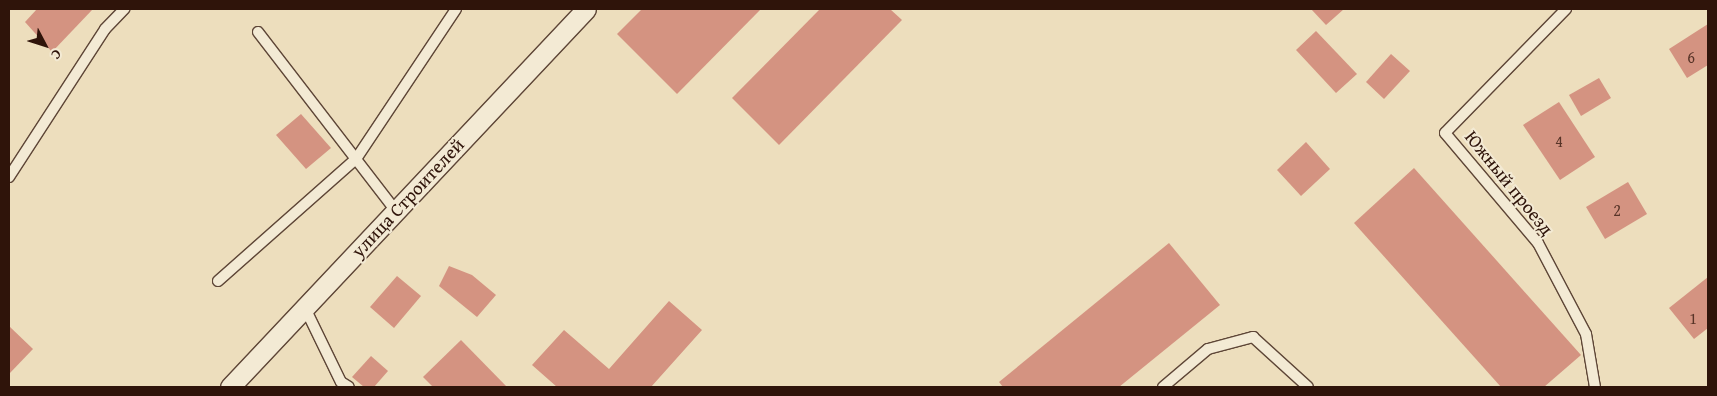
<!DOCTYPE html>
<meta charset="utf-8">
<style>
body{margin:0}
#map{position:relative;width:1717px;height:396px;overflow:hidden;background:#eddebd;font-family:"Gentium Book Plus",serif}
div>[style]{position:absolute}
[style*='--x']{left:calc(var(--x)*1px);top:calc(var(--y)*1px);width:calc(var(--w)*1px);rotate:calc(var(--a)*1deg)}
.building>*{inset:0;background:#d49381}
.roads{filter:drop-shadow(1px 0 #5e4637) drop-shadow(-1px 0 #5e4637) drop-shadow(0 1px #5e4637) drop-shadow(0 -1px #5e4637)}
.lane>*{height:10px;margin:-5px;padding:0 5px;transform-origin:5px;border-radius:5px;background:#f3ead4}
.street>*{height:19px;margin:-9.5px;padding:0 9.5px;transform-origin:9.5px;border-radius:9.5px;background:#f3ead4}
span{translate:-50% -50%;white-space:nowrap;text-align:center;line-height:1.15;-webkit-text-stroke:4px #f3ead4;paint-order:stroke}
.number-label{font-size:16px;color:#583428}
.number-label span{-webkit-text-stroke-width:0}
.street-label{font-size:19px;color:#2f140a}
.frame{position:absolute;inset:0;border:10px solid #2f140a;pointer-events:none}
.north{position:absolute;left:20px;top:20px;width:50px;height:50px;-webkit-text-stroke:4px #f3ead4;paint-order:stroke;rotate:130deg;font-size:14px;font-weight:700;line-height:20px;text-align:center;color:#2f140a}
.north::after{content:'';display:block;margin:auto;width:18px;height:22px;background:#2f140a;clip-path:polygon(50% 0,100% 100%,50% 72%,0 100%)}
</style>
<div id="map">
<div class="building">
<i style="clip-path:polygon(37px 9px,93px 9px,52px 52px,25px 22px)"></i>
<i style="clip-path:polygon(642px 9px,761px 9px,677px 94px,617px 34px)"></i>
<i style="clip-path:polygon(820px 9px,890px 9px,902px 20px,779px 145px,732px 98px)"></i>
<i style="clip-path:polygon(1311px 9px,1344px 9px,1326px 25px)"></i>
<i style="clip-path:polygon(1708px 24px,1708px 65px,1687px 78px,1669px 49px)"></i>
<i style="clip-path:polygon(1316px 31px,1357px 74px,1336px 93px,1296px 50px)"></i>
<i style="clip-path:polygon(1391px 54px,1410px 71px,1384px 99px,1366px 82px)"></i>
<i style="clip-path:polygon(1599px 78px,1611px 98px,1581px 116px,1569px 95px)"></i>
<i style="clip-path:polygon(1559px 102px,1595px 157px,1560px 180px,1523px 125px)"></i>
<i style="clip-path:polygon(301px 114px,331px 148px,306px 169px,276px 135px)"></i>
<i style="clip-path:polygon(1306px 142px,1330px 169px,1301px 196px,1277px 170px)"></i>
<i style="clip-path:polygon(1414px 168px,1581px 355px,1544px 387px,1501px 387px,1354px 223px)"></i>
<i style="clip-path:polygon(1628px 182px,1647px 214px,1605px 239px,1586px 207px)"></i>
<i style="clip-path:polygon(1169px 243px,1220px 305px,1119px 387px,1003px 387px,999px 382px)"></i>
<i style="clip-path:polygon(449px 266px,472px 275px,496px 295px,477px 317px,439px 286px)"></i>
<i style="clip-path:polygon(397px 276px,421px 296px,394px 328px,370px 307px)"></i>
<i style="clip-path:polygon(1708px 277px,1708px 328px,1694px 339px,1669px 308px)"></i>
<i style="clip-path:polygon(669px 301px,702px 330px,651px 387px,557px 387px,532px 365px,564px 330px,609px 369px)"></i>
<i style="clip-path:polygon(9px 326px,33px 349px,9px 374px)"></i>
<i style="clip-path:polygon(461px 340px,507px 387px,433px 387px,423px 377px)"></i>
<i style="clip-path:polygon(371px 356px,388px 371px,374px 387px,364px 387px,352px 377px)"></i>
</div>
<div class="roads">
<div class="lane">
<i style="--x:1566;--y:9;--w:173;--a:134.3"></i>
<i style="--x:1445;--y:133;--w:144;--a:49.8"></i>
<i style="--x:1538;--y:243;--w:103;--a:62.2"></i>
<i style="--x:1586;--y:334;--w:54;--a:80.4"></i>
<i style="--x:258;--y:32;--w:226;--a:52.4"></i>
<i style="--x:9;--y:177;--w:176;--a:-57"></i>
<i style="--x:105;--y:29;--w:28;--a:-46"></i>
<i style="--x:218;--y:281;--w:184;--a:-41.5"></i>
<i style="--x:356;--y:159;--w:180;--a:-56.3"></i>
<i style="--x:305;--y:308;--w:82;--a:64.1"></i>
<i style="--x:341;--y:382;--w:9;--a:32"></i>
<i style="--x:1163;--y:387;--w:59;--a:-40.2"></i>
<i style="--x:1208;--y:349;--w:47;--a:-14.9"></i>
<i style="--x:1253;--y:337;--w:74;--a:42.3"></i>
</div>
<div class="street">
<i style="--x:230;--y:387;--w:519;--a:-46.72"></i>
</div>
</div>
<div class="number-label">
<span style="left:1691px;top:57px">6</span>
<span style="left:1559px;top:141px">4</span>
<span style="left:1617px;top:210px">2</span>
<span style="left:1693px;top:318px">1</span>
</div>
<div class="street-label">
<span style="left:1509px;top:183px;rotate:51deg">Южный проезд</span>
<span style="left:408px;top:198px;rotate:-47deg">улица Строителей</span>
</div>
<div class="frame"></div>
<div class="north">С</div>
</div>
